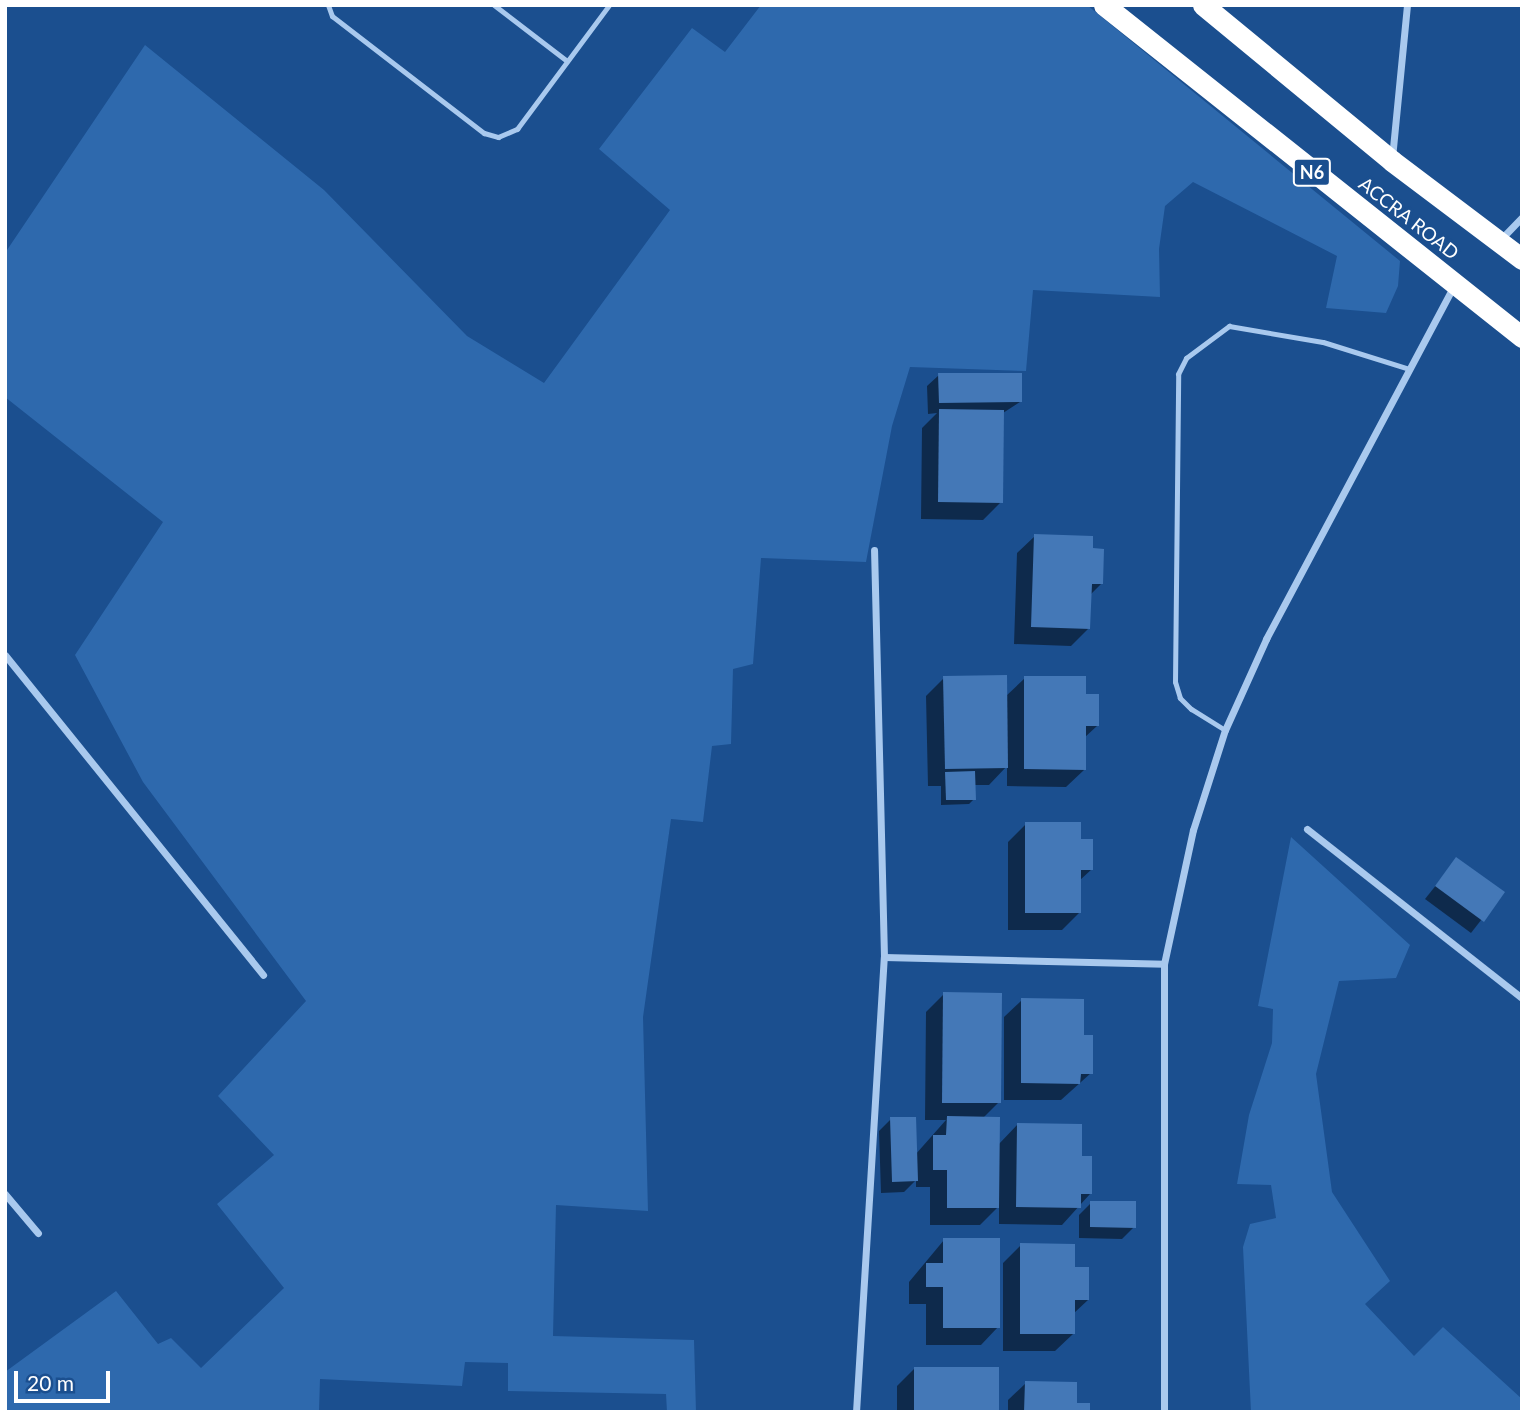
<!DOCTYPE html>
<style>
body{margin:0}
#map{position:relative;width:1527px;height:1417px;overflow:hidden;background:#1b4f8f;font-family:Lato,sans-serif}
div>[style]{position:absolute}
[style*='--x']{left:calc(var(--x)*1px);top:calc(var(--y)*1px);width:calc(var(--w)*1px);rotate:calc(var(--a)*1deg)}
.green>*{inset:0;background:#2e69ad}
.shadow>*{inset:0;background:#0007}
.building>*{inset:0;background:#4478b7}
.lane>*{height:5px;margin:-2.5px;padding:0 2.5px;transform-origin:2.5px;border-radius:2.5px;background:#a9c9ee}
.street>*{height:7px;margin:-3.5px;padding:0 3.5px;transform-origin:3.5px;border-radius:3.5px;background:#a9c9ee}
.highway>*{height:21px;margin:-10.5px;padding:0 10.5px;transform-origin:10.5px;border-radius:10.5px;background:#fff}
span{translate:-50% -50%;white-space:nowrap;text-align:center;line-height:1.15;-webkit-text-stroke:6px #1b4f8f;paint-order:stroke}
.shield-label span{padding:2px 5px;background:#1b4f8f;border:2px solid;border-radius:5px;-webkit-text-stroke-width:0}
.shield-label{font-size:18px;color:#fff;font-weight:700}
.street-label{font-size:19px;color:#fff}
.frame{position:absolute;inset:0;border:7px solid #fff;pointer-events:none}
.scale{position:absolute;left:14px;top:1371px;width:96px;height:32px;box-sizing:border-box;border:4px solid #fff;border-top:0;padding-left:9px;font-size:21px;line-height:24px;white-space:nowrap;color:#fff;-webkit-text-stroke:5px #1b4f8f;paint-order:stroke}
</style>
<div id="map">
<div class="green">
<i style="clip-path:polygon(761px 5px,1087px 5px,1400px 261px,1398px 286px,1386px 313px,1326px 308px,1337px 256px,1193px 182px,1165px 206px,1159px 249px,1160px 297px,1033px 290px,1026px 371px,910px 367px,892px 426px,866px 562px,761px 558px,753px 664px,733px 669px,731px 744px,712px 746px,703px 822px,671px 819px,643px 1017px,648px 1211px,556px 1205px,553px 1336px,694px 1340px,696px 1412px,667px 1412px,666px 1394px,508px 1391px,508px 1363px,465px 1362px,462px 1386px,320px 1379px,319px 1412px,5px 1412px,5px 1372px,116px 1291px,158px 1344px,171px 1338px,201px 1368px,284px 1288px,217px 1204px,274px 1155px,218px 1096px,306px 1001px,143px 782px,75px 655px,163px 522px,5px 397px,5px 253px,145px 45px,324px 190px,467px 336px,544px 383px,670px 210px,599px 149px,692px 28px,725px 52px)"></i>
<i style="clip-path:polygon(1291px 837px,1410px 945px,1396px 978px,1339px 981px,1316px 1074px,1332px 1192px,1390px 1281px,1365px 1304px,1414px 1356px,1443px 1327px,1522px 1399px,1522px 1412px,1251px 1412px,1243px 1247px,1250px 1224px,1276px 1218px,1271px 1185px,1237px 1184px,1249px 1115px,1272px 1043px,1273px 1009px,1258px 1006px)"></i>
</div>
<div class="shadow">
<i style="clip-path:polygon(939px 375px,1020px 402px,1003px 413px,1001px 502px,983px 520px,921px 519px,922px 428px,937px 413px,928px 414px,927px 386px)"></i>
<i style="clip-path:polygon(1035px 536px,1101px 584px,1090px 595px,1089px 628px,1071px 646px,1014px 644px,1017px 553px)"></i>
<i style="clip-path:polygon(944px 678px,1005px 697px,1025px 678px,1084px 696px,1097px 726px,1084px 738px,1084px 770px,1066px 787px,1007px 786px,1007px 766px,989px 785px,974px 785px,974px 799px,969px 804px,941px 805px,941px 786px,928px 786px,926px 696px)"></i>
<i style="clip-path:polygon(1026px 824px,1079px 841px,1092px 869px,1079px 881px,1079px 913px,1062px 930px,1008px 930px,1008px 842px)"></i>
<i style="clip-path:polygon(1457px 859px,1503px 892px,1471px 933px,1425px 899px)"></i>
<i style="clip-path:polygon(944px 994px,999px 1102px,983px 1118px,998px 1145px,1018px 1124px,1080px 1157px,1090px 1194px,1062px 1225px,999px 1224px,999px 1206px,980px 1225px,930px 1225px,930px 1187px,916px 1187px,916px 1180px,904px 1192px,881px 1193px,879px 1131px,891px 1119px,915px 1155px,946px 1120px,925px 1120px,926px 1012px)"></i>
<i style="clip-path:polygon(1022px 1000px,1082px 1036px,1091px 1073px,1061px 1100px,1004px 1100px,1004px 1017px)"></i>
<i style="clip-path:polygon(1091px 1203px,1134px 1227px,1122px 1239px,1079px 1238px,1079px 1215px)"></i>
<i style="clip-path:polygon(944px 1240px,998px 1327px,981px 1345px,926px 1345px,926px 1304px,909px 1304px,909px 1282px)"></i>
<i style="clip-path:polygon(1021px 1245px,1073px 1269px,1088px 1300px,1073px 1314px,1073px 1334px,1055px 1351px,1003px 1351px,1003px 1263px)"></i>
<i style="clip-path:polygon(914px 1369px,997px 1412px,897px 1412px,897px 1386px)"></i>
<i style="clip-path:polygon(1026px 1383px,1075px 1405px,1088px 1412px,1008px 1412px,1008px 1400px)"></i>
</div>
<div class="building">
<i style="clip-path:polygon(938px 373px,1022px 373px,1022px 402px,939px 403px)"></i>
<i style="clip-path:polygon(939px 409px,1004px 410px,1003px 503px,938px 502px)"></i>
<i style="clip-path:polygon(1034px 534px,1093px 536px,1093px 548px,1104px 549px,1103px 584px,1092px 584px,1090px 629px,1031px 627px)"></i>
<i style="clip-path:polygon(1007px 675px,1008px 768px,945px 769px,943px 676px)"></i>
<i style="clip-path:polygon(1024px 676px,1086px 676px,1086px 694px,1099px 694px,1099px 726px,1086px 726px,1086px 770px,1024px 769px)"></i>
<i style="clip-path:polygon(975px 771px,976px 800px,946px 800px,945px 772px)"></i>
<i style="clip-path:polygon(1025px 822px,1081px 822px,1081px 839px,1093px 839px,1093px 870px,1081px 870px,1081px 913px,1025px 913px)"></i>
<i style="clip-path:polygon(1456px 857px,1505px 892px,1484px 922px,1435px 886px)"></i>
<i style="clip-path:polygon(943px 992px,1002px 993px,1001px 1103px,942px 1103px)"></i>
<i style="clip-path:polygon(1021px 998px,1084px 999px,1084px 1035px,1093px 1035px,1093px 1074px,1081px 1074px,1080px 1084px,1021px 1083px)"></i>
<i style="clip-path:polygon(947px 1116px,1000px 1117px,999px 1208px,947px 1208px,947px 1170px,933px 1170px,933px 1135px,946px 1135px)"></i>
<i style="clip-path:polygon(890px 1117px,916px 1117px,918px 1181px,892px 1182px)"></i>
<i style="clip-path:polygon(1017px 1123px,1082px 1124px,1082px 1156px,1092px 1156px,1092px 1194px,1081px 1194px,1081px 1208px,1016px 1207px)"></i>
<i style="clip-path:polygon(1090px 1201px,1136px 1201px,1136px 1228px,1090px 1227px)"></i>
<i style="clip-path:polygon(943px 1238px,1000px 1238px,1000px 1328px,943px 1328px,943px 1287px,926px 1287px,926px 1263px,943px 1263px)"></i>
<i style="clip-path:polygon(1020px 1243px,1075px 1244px,1075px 1267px,1089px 1267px,1089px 1300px,1075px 1300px,1075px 1334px,1020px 1334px)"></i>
<i style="clip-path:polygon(914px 1367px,999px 1367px,999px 1412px,914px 1412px)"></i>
<i style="clip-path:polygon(1025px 1381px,1077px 1382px,1077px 1403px,1090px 1403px,1090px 1412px,1024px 1412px)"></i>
</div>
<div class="lane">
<i style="--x:328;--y:5;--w:12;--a:70"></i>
<i style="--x:332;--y:16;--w:192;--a:37.6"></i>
<i style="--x:484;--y:133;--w:15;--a:16"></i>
<i style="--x:498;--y:137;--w:21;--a:-23"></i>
<i style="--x:517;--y:129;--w:154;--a:-53.4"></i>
<i style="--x:494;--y:5;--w:92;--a:37.5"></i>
<i style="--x:1225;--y:730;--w:40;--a:-148"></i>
<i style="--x:1191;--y:709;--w:16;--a:-135"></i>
<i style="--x:1180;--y:698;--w:17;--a:-107"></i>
<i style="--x:1175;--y:682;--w:308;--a:-89.4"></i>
<i style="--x:1178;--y:374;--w:18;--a:-63"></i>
<i style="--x:1186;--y:358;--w:54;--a:-36.7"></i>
<i style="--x:1229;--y:326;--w:95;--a:9.7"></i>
<i style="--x:1323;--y:342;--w:90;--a:17.4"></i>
</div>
<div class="street">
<i style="--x:1392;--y:158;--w:154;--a:-84.4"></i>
<i style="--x:1501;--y:239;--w:30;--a:-46"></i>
<i style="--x:5;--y:655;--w:411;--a:51.1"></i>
<i style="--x:1307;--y:829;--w:273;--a:38.2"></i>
<i style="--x:884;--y:957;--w:280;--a:1.4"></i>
<i style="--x:5;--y:1194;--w:51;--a:49.8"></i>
<i style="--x:856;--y:1412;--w:456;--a:-86.5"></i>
<i style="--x:884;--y:957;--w:407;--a:-91.4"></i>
<i style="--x:1164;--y:1412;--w:448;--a:-90"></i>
<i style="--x:1164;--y:964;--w:137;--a:-77.8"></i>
<i style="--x:1193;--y:830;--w:105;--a:-72.3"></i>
<i style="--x:1225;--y:730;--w:100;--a:-65.7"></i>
<i style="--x:1266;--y:639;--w:399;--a:-62"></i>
</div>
<div class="highway">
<i style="--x:1104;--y:5;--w:534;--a:38.46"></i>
<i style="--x:1203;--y:5;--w:245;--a:39.5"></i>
<i style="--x:1392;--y:161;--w:163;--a:37"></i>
</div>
<div class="shield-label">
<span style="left:1312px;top:172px">N6</span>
</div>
<div class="street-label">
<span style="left:1409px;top:218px;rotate:38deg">ACCRA ROAD</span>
</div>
<div class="frame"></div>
<div class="scale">20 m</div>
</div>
